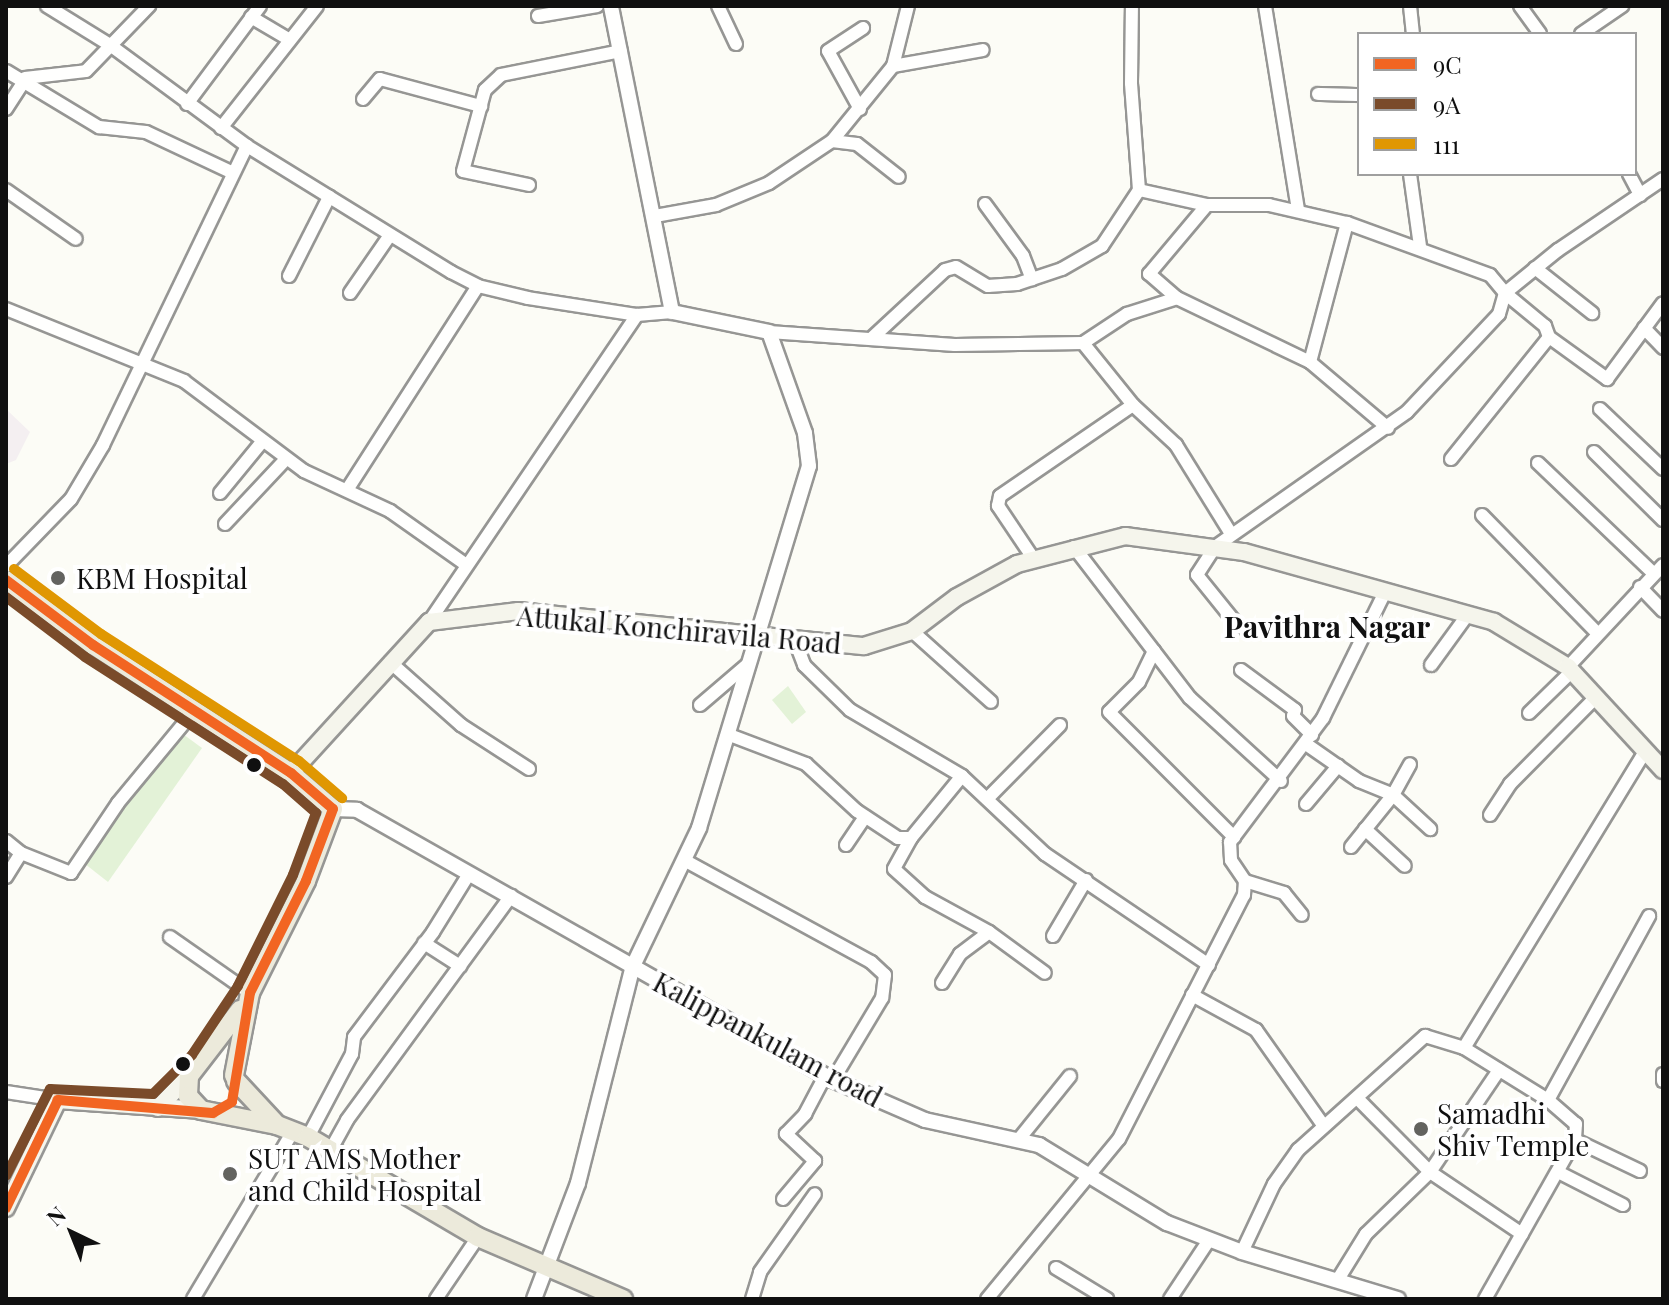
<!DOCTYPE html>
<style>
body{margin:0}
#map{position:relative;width:1669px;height:1305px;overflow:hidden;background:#fcfcf6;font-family:"Playfair Display",serif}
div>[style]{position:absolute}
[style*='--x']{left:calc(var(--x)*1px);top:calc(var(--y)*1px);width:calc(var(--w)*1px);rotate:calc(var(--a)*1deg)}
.industrial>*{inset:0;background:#f4eff1}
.green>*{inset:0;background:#e3f2d7}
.roads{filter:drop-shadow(2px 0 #969694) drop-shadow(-2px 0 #969694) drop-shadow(0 2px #969694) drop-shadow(0 -2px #969694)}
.minor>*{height:12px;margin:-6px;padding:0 6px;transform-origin:6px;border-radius:6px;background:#fffffe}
.tertiary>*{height:14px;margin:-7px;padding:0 7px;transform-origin:7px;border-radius:7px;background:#fffffe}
.secondary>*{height:16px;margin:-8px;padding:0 8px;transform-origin:8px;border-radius:8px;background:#f5f5ec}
.primary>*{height:18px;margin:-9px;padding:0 9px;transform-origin:9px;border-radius:9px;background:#eceadb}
.bus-1>*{height:10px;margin:-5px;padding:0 5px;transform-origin:5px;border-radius:5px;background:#f26522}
.bus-2>*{height:10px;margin:-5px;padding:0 5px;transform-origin:5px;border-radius:5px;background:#7a4b2a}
.bus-3>*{height:10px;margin:-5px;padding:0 5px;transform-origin:5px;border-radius:5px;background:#e09702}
.dots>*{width:22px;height:22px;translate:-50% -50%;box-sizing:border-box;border:4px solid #fff;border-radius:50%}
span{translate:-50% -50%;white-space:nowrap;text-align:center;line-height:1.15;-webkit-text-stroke:8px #fff;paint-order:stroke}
.poi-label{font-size:28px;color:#101010}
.left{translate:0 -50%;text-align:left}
.street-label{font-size:28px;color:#101010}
.neighbourhood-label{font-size:30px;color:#101010;font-weight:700}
.frame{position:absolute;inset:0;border:8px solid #101010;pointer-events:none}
.legend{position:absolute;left:1357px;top:32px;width:280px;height:144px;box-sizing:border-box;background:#fff;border:2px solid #9f9f9f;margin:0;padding:10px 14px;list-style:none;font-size:24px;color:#101010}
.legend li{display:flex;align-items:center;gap:16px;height:40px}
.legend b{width:40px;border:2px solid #9f9f9f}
.north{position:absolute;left:32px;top:1193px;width:80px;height:80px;-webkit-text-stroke:6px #fff;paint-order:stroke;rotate:317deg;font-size:22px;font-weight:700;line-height:32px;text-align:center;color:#101010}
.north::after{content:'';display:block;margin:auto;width:28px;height:36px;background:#101010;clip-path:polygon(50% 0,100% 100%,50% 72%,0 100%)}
</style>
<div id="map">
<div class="industrial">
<i style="clip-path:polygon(6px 409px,30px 432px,16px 460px,6px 464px)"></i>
</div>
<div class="green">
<i style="clip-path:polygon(788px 686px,806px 712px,792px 724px,772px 700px)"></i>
<i style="clip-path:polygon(176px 729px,202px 748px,108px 882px,80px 860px)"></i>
</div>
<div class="roads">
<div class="minor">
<i style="--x:47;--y:6;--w:74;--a:31.8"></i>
<i style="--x:110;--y:45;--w:170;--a:36.4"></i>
<i style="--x:247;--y:146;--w:240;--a:31.7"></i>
<i style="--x:451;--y:272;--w:30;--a:27"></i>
<i style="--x:478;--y:286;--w:51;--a:13.5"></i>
<i style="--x:528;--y:298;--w:110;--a:8.9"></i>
<i style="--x:718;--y:6;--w:42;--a:64.7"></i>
<i style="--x:1265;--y:6;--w:207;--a:80.8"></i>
<i style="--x:1410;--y:6;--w:28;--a:84"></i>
<i style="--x:1520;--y:6;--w:34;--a:54"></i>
<i style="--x:538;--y:16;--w:60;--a:-9.6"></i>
<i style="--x:251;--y:17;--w:45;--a:30.5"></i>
<i style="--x:1581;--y:34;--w:50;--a:-34.3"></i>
<i style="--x:893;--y:66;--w:91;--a:-10.1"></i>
<i style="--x:6;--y:71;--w:109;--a:31.1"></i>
<i style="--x:99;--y:127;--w:47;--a:6.1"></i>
<i style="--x:146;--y:132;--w:94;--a:25.2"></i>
<i style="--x:25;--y:78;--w:61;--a:-6.5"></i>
<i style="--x:86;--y:71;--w:91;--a:-45.9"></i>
<i style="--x:1318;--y:94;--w:41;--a:1.4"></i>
<i style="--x:363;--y:99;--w:26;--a:-50"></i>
<i style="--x:380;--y:79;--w:105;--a:15"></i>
<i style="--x:187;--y:104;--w:122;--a:-53.3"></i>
<i style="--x:6;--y:109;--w:33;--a:-57"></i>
<i style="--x:860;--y:109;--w:66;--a:-118.9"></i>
<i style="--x:828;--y:51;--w:42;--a:-33.3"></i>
<i style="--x:221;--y:128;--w:155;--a:-51.8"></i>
<i style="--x:832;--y:141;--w:25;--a:7"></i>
<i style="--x:857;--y:144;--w:53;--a:38.2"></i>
<i style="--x:1410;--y:174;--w:73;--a:82.1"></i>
<i style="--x:1629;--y:174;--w:24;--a:62"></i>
<i style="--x:1663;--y:179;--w:127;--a:145.9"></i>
<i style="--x:1558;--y:250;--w:68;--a:140.9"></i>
<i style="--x:1505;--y:293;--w:52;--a:39.5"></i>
<i style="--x:1545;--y:326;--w:12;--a:70"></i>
<i style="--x:1549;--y:337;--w:72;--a:35.9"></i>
<i style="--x:1607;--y:379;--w:94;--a:-53.6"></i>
<i style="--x:529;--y:185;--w:67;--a:-168"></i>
<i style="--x:463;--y:171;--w:84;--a:-74.8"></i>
<i style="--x:485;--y:90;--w:22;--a:-43"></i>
<i style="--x:501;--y:75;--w:122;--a:-11.3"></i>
<i style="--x:6;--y:190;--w:85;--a:35"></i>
<i style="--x:1139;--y:190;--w:70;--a:12.4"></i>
<i style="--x:1207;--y:205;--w:62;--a:0"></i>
<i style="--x:1269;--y:205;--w:80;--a:13"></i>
<i style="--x:1347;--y:223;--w:152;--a:20"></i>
<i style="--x:1490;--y:275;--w:23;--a:50"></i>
<i style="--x:1505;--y:293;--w:22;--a:106"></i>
<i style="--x:1499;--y:314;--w:134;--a:133.2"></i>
<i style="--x:1407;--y:412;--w:235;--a:144.9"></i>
<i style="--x:1215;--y:547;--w:33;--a:123"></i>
<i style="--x:1197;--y:575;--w:67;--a:51.1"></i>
<i style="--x:985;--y:204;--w:64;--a:53.8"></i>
<i style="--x:1023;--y:256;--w:25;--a:69"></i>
<i style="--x:655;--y:216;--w:62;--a:-10.2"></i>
<i style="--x:716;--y:205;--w:57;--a:-22.5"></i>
<i style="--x:769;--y:183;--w:76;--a:-33.7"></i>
<i style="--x:832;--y:141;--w:97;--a:-50.9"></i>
<i style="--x:893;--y:66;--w:62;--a:-76"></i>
<i style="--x:1535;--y:268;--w:73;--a:38.3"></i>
<i style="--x:289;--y:276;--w:89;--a:-63.1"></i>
<i style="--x:350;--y:293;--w:70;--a:-55.4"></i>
<i style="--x:1177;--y:298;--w:37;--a:-139"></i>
<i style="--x:1149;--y:274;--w:90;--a:-50"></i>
<i style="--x:6;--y:309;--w:192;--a:22"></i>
<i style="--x:184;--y:381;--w:150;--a:36.9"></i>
<i style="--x:304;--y:471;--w:95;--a:24.9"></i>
<i style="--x:390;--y:511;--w:92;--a:35.2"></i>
<i style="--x:1644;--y:328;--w:28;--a:46"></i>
<i style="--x:769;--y:332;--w:186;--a:4"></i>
<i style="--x:955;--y:345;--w:128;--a:-0.9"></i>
<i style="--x:1083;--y:343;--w:53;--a:-33.4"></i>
<i style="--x:1127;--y:314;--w:52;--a:-17.7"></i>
<i style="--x:1177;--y:298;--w:148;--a:25.7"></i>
<i style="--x:1310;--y:362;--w:102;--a:40.2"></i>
<i style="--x:873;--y:337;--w:98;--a:-42.9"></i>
<i style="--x:945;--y:270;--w:11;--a:-15"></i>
<i style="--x:956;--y:267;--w:37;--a:31"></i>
<i style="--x:988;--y:286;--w:29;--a:-4"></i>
<i style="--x:1017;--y:284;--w:47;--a:-18.4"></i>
<i style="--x:1062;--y:269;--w:46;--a:-29.9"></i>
<i style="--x:1102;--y:246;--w:67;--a:-56.5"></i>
<i style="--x:1139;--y:190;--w:107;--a:-94.3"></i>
<i style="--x:1131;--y:83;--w:77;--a:-89.3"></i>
<i style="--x:1083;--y:343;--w:80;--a:51.1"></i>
<i style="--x:1133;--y:405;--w:59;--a:42.9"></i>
<i style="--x:1176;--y:445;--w:102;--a:58.2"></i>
<i style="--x:1310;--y:362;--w:144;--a:-75.1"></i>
<i style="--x:1600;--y:409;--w:87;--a:43.6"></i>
<i style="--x:1594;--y:452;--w:97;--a:44.6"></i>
<i style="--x:1451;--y:459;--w:156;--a:-51.2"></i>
<i style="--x:1538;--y:463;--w:159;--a:43.7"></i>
<i style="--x:347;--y:490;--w:242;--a:-57.3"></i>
<i style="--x:220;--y:493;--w:65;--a:-50.6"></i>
<i style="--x:1482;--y:515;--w:166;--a:45.7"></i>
<i style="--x:225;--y:524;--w:89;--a:-46.8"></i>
<i style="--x:1074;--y:547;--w:190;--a:52.5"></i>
<i style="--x:1190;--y:698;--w:123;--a:42.4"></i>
<i style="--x:1033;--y:558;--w:63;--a:-123.9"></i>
<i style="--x:998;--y:506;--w:10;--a:-79"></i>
<i style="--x:1000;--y:496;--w:161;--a:-34.4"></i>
<i style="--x:6;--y:566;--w:93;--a:-45.9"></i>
<i style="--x:71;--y:499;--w:63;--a:-59.3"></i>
<i style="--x:103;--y:445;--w:332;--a:-64.3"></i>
<i style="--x:1640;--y:587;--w:33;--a:46"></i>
<i style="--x:429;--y:622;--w:371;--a:-55.9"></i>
<i style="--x:637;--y:315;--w:35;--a:-5"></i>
<i style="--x:912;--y:631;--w:106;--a:41.9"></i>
<i style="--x:795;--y:641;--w:26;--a:69"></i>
<i style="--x:804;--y:665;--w:64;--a:44.4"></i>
<i style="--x:850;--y:710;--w:130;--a:30.5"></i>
<i style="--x:962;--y:776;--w:114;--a:43.2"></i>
<i style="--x:1045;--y:854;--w:198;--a:34.1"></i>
<i style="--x:1154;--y:651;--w:34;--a:116"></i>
<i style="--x:1139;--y:682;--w:42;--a:135"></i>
<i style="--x:1109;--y:712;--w:177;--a:45"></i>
<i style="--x:390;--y:662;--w:95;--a:41.6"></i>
<i style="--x:461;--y:725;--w:81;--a:32.9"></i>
<i style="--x:1431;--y:665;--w:63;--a:-54"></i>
<i style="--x:1568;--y:667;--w:139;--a:-47"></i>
<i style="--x:1241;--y:670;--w:67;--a:36.5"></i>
<i style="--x:1295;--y:710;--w:6;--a:108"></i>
<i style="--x:1293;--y:716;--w:27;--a:45"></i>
<i style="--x:700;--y:705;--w:65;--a:-40.6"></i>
<i style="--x:1529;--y:713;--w:60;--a:-44.3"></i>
<i style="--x:727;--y:734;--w:85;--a:20.8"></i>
<i style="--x:806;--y:764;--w:69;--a:42.7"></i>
<i style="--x:857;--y:811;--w:49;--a:33.4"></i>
<i style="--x:898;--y:838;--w:13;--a:0"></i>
<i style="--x:911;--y:838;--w:80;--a:-50.6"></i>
<i style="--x:1306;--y:744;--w:65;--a:34.9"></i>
<i style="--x:1359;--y:781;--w:35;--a:22"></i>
<i style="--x:1392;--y:794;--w:52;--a:42.6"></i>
<i style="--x:987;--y:799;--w:104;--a:-45.4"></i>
<i style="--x:1306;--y:804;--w:50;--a:-49.9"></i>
<i style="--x:1490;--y:815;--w:37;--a:-57"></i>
<i style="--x:1510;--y:784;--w:120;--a:-45.3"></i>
<i style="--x:1365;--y:829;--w:54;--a:42.8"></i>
<i style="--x:911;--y:838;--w:35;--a:119"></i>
<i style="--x:894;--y:869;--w:42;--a:42.1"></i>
<i style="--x:925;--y:897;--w:73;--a:28.7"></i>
<i style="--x:989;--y:932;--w:69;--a:36.2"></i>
<i style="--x:6;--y:841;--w:19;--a:39"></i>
<i style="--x:21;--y:853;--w:54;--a:21.8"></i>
<i style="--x:71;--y:873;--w:84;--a:-56.1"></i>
<i style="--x:118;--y:803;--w:121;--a:-50.4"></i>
<i style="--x:846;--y:845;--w:34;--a:-56"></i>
<i style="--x:1351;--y:847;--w:67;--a:-51.1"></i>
<i style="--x:1393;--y:795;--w:35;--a:-61"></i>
<i style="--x:684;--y:860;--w:213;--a:28.6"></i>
<i style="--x:871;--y:962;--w:19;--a:43"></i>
<i style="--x:885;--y:975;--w:23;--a:97"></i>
<i style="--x:882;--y:998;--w:96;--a:120.9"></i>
<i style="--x:6;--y:877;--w:28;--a:-58"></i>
<i style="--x:1245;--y:881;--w:41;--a:17.1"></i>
<i style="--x:1284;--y:893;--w:28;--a:51"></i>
<i style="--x:1053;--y:936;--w:65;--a:-59.5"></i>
<i style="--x:170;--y:937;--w:98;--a:35"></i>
<i style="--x:424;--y:943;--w:43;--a:32.6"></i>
<i style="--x:942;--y:983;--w:34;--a:-58"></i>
<i style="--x:960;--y:954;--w:36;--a:-37"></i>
<i style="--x:1192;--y:995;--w:73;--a:28.7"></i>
<i style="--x:1256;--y:1030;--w:116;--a:54.8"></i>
<i style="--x:1464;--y:1048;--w:347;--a:-58.6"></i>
<i style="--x:1663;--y:1074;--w:7;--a:90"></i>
<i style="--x:6;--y:1092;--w:53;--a:8.7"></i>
<i style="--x:1357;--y:1098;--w:104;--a:45.4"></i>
<i style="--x:1430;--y:1172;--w:111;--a:34"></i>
<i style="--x:1548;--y:1100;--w:210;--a:-61.2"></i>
<i style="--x:308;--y:1137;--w:94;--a:-62.1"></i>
<i style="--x:352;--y:1054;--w:17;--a:-83"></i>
<i style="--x:354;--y:1037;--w:131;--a:-53"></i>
<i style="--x:433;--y:932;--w:68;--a:-58.2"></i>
<i style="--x:1019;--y:1139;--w:81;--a:-51"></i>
<i style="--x:1575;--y:1140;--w:72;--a:25.5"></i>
<i style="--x:330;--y:1151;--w:35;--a:-61"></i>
<i style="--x:347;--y:1120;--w:278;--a:-53.8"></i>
<i style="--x:1558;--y:1172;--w:73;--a:26.9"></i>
<i style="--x:783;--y:1199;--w:50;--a:-49.9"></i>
<i style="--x:815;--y:1161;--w:40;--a:-137"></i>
<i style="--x:786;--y:1134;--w:28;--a:-46"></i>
<i style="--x:805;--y:1114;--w:43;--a:-62.2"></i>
<i style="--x:1242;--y:1252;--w:75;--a:-64.8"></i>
<i style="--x:1274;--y:1184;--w:42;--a:-54.8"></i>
<i style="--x:1298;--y:1150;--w:171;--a:-41.9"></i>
<i style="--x:1425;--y:1036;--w:41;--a:17.1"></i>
<i style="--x:1464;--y:1048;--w:99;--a:31.8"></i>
<i style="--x:1548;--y:1100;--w:37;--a:41"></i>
<i style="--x:1576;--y:1124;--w:16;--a:94"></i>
<i style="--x:1575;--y:1140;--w:183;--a:119.5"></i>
<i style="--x:1056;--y:1268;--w:60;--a:31.3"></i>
<i style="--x:1337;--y:1281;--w:55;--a:-58.3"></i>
<i style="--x:1366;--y:1234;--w:89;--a:-44.1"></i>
<i style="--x:1430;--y:1172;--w:123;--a:-55.9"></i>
<i style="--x:193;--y:1299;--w:196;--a:-59.2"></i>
<i style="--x:436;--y:1299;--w:75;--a:-55.9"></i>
<i style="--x:752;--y:1299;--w:28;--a:-73"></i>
<i style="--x:760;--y:1272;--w:95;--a:-54.8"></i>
<i style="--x:987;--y:1299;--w:207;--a:-50.5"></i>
<i style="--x:1119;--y:1139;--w:274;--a:-62.9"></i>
<i style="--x:1244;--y:895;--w:14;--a:-86"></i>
<i style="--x:1245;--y:881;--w:25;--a:-124"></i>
<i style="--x:1231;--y:860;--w:18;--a:-93"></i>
<i style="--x:1230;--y:842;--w:155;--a:-53.1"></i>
<i style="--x:1323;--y:718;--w:140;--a:-63.8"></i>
<i style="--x:1170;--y:1299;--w:71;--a:-56.5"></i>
</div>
<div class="tertiary">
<i style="--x:333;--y:809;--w:24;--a:2"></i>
<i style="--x:357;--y:810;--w:547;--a:29.56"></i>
<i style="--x:833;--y:1080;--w:100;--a:23.5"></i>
<i style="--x:925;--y:1120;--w:117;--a:12.4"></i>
<i style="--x:1039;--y:1145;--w:150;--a:31.4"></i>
<i style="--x:1167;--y:1223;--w:80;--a:21.1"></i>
<i style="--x:1242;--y:1252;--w:163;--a:16.8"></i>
<i style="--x:534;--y:1299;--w:124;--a:-69.2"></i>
<i style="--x:578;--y:1183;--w:224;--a:-75.8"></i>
<i style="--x:633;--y:966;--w:153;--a:-64.4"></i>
<i style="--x:699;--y:828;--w:378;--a:-73.1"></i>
<i style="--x:809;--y:466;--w:33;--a:-97"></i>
<i style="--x:805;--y:433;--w:107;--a:-109.6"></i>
<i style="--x:769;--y:332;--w:99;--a:-168.3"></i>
<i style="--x:672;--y:312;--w:312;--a:-101.3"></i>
</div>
<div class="secondary">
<i style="--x:291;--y:773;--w:205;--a:-47.6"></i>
<i style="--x:429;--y:622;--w:90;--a:-7"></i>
<i style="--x:518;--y:611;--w:348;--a:5.8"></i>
<i style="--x:864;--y:646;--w:50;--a:-17.4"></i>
<i style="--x:912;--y:631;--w:56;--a:-37.1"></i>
<i style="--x:957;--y:597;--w:68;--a:-28.8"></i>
<i style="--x:1017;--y:564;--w:112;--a:-14.5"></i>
<i style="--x:1125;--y:536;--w:120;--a:7.7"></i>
<i style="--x:1244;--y:552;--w:260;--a:15.6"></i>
<i style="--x:1494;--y:622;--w:87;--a:31.3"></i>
<i style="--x:1568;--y:667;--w:140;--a:47.3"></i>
<i style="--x:158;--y:1108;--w:45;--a:-45.9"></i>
<i style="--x:6;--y:1208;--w:120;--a:-64.3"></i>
<i style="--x:58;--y:1100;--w:143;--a:4"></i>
</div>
<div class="primary">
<i style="--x:6;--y:580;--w:109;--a:36.8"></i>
<i style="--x:93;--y:645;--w:236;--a:32.9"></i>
<i style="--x:291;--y:773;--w:55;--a:40.6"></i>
<i style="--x:333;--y:809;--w:77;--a:110.6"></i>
<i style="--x:306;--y:881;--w:125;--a:116.6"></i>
<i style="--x:250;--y:993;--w:84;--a:101"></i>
<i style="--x:240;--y:1010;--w:83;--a:127.7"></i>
<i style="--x:189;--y:1076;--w:20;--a:93"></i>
<i style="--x:188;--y:1096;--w:19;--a:47"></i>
<i style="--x:201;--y:1110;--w:77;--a:11.2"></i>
<i style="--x:236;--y:1081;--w:60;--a:47"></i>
<i style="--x:277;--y:1125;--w:33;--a:21"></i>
<i style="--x:308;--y:1137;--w:197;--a:30.5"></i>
<i style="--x:478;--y:1237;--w:158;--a:23.2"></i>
</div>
</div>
<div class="bus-1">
<i style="--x:6;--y:580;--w:109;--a:36.8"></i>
<i style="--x:93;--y:645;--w:236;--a:32.9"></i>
<i style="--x:291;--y:773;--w:55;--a:40.6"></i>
<i style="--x:333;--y:809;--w:77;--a:110.6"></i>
<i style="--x:306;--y:881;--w:125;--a:116.6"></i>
<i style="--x:250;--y:993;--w:110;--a:99.4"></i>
<i style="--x:232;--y:1102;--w:22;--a:150"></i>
<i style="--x:213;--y:1113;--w:156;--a:-175.2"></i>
<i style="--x:58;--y:1100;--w:120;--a:115.7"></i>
</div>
<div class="bus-2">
<i style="--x:6;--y:597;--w:99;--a:37.2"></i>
<i style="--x:85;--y:657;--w:235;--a:32.7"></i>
<i style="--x:283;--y:784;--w:44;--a:41.3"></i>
<i style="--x:316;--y:813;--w:66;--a:110.4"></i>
<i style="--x:293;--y:875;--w:124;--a:116.4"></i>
<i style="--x:238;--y:986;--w:83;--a:123.7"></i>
<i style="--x:192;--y:1055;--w:55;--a:135"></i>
<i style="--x:153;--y:1094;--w:103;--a:-177.2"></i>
<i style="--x:50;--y:1089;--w:97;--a:116.8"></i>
</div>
<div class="bus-3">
<i style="--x:14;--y:569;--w:109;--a:36.8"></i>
<i style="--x:101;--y:634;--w:235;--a:32.7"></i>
<i style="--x:299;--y:761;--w:57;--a:40.7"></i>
</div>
<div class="dots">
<i style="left:58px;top:578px;background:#636360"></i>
<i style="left:254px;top:765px;background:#101010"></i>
<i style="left:183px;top:1064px;background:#101010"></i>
<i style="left:1421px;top:1129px;background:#636360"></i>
<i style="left:230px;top:1174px;background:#636360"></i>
</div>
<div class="poi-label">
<span class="left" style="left:76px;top:578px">KBM Hospital</span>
<span class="left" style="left:1437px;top:1129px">Samadhi<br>Shiv Temple</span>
<span class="left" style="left:248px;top:1174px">SUT AMS Mother<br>and Child Hospital</span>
</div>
<div class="street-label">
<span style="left:679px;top:629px;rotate:5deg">Attukal Konchiravila Road</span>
<span style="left:768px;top:1039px;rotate:28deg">Kalippankulam road</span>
</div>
<div class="neighbourhood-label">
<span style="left:1327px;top:626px">Pavithra Nagar</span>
</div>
<div class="frame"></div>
<ul class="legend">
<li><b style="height:10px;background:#f26522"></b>9C</li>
<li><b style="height:10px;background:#7a4b2a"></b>9A</li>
<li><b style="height:10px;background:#e09702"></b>111</li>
</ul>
<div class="north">N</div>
</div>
